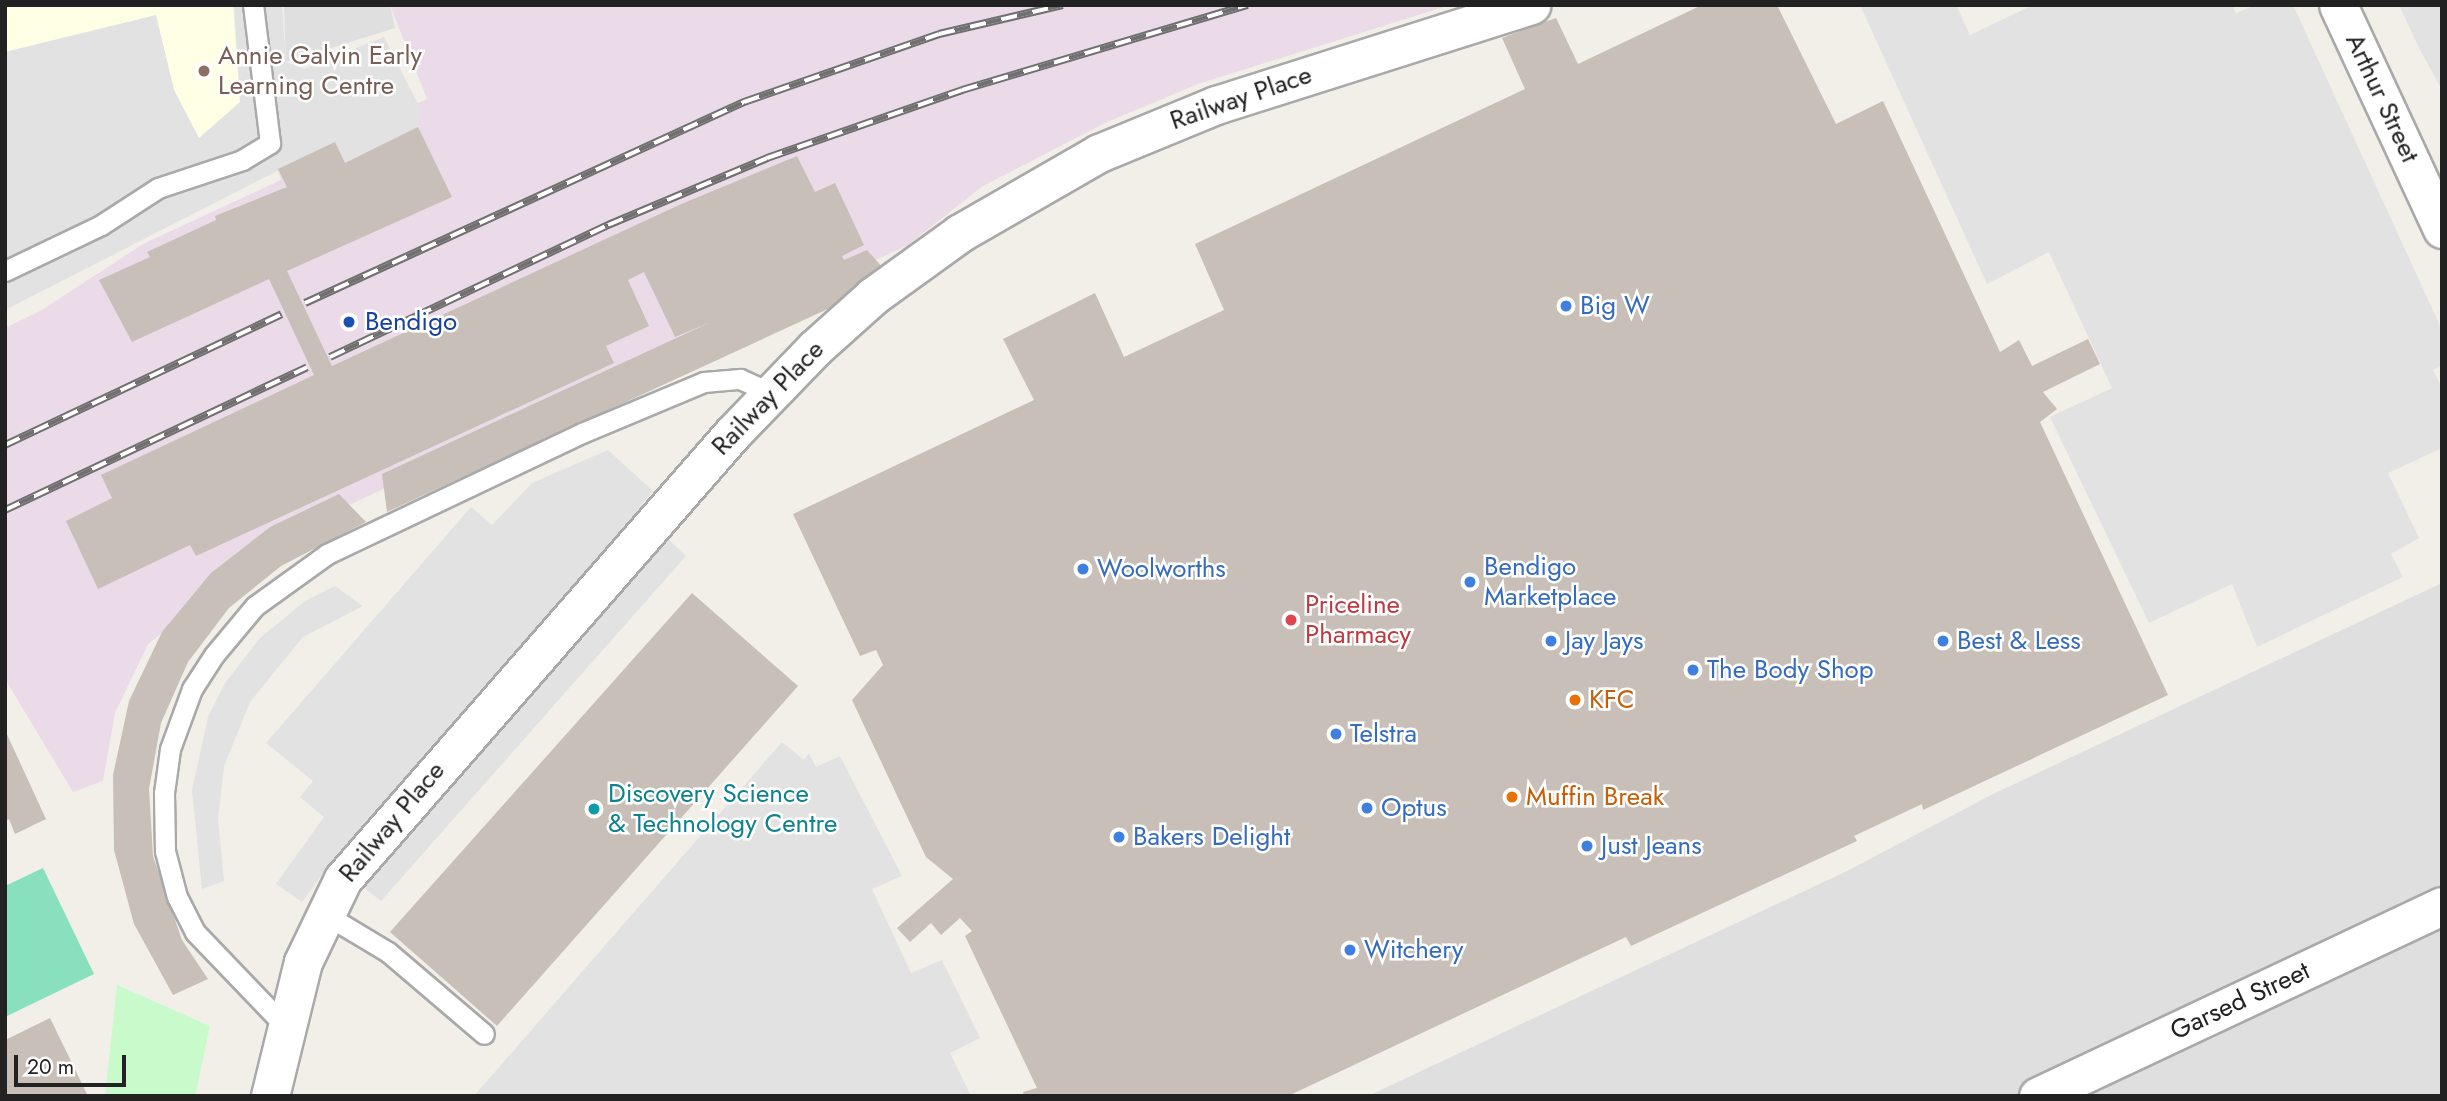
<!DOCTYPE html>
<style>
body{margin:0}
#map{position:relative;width:2447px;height:1101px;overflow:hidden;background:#f2efe9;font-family:Jost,sans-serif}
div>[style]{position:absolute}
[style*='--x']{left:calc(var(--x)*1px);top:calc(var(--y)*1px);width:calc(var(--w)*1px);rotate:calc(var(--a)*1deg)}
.residential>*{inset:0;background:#e0dfdf}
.industrial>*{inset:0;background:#ebdbe8}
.education>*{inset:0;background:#ffffe5}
.park>*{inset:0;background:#c8facc}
.pitch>*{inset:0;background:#88e0be}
.parking>*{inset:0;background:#e2e2e2}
.building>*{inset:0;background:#c7bfb8}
.roads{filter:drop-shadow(2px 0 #a9a9a9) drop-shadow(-2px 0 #a9a9a9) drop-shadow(0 2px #a9a9a9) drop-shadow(0 -2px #a9a9a9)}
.service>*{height:19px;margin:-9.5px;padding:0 9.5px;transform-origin:9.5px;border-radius:9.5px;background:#fff}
.minor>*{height:37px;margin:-18.5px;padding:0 18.5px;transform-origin:18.5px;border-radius:18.5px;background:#fff}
.rail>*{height:8px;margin-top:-4px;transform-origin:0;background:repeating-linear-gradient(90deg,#fff 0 16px,#707070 0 32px);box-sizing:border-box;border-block:2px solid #707070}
.dots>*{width:19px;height:19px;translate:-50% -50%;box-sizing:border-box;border:4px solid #fff;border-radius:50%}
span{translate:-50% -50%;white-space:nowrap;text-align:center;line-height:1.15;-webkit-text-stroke:5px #fff;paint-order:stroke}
.education-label{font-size:26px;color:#785e54}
.left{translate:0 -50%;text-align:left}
.street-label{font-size:26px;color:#222}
.shop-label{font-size:26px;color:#366cbe}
.transit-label{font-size:26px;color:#164399}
.health-label{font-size:26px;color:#be3a42}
.food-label{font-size:26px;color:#c56008}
.culture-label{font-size:26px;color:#0d838f}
.frame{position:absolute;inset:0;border:7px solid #222;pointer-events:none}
.scale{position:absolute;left:14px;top:1055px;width:112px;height:32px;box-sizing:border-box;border:4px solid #222;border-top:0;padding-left:9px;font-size:21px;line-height:24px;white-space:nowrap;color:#222;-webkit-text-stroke:5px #fff;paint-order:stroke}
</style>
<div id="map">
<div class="residential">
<i style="clip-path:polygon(284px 5px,390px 5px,395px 28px,286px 62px)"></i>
<i style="clip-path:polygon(2442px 583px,2442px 1096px,1368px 1096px,1847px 871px,1993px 794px)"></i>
</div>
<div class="industrial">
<i style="clip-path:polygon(390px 5px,1450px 5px,1198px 84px,1105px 123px,983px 186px,908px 245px,291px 532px,148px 644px,115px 713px,103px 781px,73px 792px,5px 679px,5px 328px,42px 310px,143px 244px,281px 180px,277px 168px,427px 99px)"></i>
</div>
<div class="education">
<i style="clip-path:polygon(5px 5px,233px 5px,240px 102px,199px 139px,174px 90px,156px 16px,5px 52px)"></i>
</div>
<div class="park">
<i style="clip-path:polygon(117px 985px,210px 1026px,195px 1096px,105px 1096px)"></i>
</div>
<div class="pitch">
<i style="clip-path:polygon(43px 868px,94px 974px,5px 1017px,5px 886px)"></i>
</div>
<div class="parking">
<i style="clip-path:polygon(234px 5px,282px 5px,286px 62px,304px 69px,384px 37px,421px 110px,418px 127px,345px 163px,334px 142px,5px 310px,5px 52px,156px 15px,174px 90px,199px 138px,240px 102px)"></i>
<i style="clip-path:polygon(1860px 5px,1956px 5px,1970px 35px,2033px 5px,2232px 5px,2236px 13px,2256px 5px,2293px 5px,2442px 330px,2442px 365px,2433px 370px,2442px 388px,2442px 448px,2388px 473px,2419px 538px,2391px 554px,2403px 577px,2257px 647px,2232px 584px,2149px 623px,2050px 417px,2112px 388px,2049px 252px,1987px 284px)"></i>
<i style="clip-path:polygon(2399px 5px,2442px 5px,2442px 90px,2419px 48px)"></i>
<i style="clip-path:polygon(608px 450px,653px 491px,637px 510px,686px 556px,381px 901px,331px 862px,302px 902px,276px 884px,324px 817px,300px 797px,313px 781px,266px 743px,471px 507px,492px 525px,532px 483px)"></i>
<i style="clip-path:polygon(335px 586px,363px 606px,303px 637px,250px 702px,224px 766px,218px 819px,224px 881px,202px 889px,192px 790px,208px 717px,225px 683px,260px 638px,305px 601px)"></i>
<i style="clip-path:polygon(782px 742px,804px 760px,809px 753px,816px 767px,840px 756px,902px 876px,872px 889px,911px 973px,942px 960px,980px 1038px,950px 1053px,971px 1096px,474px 1096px)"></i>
</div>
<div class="building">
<i style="clip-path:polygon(1702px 5px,1777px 5px,1836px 124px,1883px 101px,2000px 352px,2019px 340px,2032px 366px,2088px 339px,2100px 364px,2043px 392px,2057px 409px,2040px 422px,2168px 695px,1923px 810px,1922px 804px,1854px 836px,1857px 841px,1631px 946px,1626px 937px,1288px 1096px,1024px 1096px,1023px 1092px,1037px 1088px,965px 936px,972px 931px,960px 918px,941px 935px,931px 923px,910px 942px,897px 928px,953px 879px,926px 857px,852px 700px,883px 665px,876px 650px,860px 656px,793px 514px,1034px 400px,1003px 339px,1095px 293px,1124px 357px,1224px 310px,1195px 244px,1525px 89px,1502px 38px,1556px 18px,1578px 64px)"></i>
<i style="clip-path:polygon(418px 127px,452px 197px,287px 271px,332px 366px,679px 205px,797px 156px,815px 192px,835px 183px,864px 245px,842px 256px,844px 260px,867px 250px,893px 279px,387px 512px,382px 474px,711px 322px,675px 337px,644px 272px,628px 280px,649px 326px,606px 346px,614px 363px,196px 556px,190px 545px,98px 589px,66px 521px,112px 498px,101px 475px,314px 375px,269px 279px,132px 342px,99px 280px,150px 257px,147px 252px,216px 220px,215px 216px,287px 187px,278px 169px,335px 142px,345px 163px)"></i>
<i style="clip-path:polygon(339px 494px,366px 522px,281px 566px,229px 608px,188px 662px,161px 723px,149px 789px,153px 856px,182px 940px,208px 979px,173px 995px,134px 924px,114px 850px,113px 775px,129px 701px,162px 632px,211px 573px,270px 527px)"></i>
<i style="clip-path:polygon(692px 593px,798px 686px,497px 1026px,390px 932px)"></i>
<i style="clip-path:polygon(5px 730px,46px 819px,15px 834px,9px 819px,5px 821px)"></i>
<i style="clip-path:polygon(50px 1018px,88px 1096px,5px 1096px,5px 1040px)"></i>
</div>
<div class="roads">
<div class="service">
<i style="--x:5;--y:271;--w:106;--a:-25.6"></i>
<i style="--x:101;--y:225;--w:68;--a:-33"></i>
<i style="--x:158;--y:188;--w:89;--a:-18.4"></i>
<i style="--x:242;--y:160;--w:33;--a:-31"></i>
<i style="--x:270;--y:143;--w:139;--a:-97"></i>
<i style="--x:323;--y:913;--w:76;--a:31"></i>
<i style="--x:388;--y:952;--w:126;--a:40.5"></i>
<i style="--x:285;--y:1026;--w:130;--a:-133.8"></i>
<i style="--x:195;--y:932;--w:39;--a:-117"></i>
<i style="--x:177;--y:897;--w:48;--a:-104.6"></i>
<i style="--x:165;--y:851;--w:58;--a:-91"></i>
<i style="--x:164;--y:793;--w:44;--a:-82.2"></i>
<i style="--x:170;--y:749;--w:64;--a:-69.9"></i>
<i style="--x:192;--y:689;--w:40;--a:-57.1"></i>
<i style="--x:214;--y:655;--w:64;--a:-50.1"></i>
<i style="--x:255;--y:606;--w:89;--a:-35.8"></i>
<i style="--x:327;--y:554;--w:282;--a:-25.4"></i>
<i style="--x:582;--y:433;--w:132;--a:-22.7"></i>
<i style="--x:704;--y:382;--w:36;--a:-5"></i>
<i style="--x:740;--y:379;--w:34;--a:24"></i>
</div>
<div class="minor">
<i style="--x:2338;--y:5;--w:247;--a:65.1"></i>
<i style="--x:270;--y:1096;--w:138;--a:-76.2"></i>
<i style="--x:303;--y:962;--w:92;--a:-64.3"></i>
<i style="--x:343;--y:879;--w:591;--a:-48.84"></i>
<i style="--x:732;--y:434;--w:120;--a:-46"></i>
<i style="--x:815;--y:348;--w:78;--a:-41.9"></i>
<i style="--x:873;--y:296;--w:107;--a:-35.9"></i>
<i style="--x:960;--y:233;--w:160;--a:-29.9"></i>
<i style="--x:1099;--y:153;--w:126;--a:-22.3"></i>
<i style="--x:1216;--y:105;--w:331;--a:-17.6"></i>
<i style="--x:2038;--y:1096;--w:446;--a:-25.2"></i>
</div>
</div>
<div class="rail">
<i style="--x:305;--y:303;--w:483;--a:-24.6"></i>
<i style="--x:744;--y:102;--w:207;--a:-19.2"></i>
<i style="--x:939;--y:34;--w:127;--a:-13.2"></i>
<i style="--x:330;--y:357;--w:308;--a:-25.4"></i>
<i style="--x:608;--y:225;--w:173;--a:-22.8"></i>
<i style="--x:767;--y:158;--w:207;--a:-19.2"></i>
<i style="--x:962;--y:90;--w:298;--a:-16.6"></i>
<i style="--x:5;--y:445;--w:306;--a:-25.3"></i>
<i style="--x:5;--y:510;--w:334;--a:-25.3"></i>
</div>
<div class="dots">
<i style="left:204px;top:71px;background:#8d6e63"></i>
<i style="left:1566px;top:306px;background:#3f7fe0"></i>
<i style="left:349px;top:322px;background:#1a4fb4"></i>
<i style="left:1083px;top:569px;background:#3f7fe0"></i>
<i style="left:1470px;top:582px;background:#3f7fe0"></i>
<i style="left:1291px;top:620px;background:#e0444e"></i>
<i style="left:1551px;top:641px;background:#3f7fe0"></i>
<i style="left:1943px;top:641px;background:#3f7fe0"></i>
<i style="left:1693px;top:670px;background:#3f7fe0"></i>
<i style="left:1575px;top:700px;background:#e8710a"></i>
<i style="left:1336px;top:734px;background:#3f7fe0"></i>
<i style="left:1512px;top:797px;background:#e8710a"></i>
<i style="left:1367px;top:808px;background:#3f7fe0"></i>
<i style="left:594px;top:809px;background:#0f9aa8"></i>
<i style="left:1119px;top:837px;background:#3f7fe0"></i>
<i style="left:1587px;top:846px;background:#3f7fe0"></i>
<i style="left:1350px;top:950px;background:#3f7fe0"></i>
</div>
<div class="education-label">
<span class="left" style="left:218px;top:71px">Annie Galvin Early<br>Learning Centre</span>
</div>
<div class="street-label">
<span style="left:1241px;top:98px;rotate:-19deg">Railway Place</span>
<span style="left:2382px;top:98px;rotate:65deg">Arthur Street</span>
<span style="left:768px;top:398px;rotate:-46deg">Railway Place</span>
<span style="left:392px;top:822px;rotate:-50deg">Railway Place</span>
<span style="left:2240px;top:1001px;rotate:-25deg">Garsed Street</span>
</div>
<div class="shop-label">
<span class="left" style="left:1580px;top:306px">Big W</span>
<span class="left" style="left:1484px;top:582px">Bendigo<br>Marketplace</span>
<span class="left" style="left:1097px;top:569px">Woolworths</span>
<span class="left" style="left:1565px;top:641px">Jay Jays</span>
<span class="left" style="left:1957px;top:641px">Best &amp; Less</span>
<span class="left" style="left:1707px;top:670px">The Body Shop</span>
<span class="left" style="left:1350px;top:734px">Telstra</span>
<span class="left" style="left:1381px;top:808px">Optus</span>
<span class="left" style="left:1133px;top:837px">Bakers Delight</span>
<span class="left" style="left:1601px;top:846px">Just Jeans</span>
<span class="left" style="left:1364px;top:950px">Witchery</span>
</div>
<div class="transit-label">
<span class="left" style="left:365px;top:322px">Bendigo</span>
</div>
<div class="health-label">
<span class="left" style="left:1305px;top:620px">Priceline<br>Pharmacy</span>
</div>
<div class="food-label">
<span class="left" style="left:1589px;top:700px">KFC</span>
<span class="left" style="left:1526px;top:797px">Muffin Break</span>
</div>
<div class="culture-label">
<span class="left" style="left:608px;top:809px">Discovery Science<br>&amp; Technology Centre</span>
</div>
<div class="frame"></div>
<div class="scale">20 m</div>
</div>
